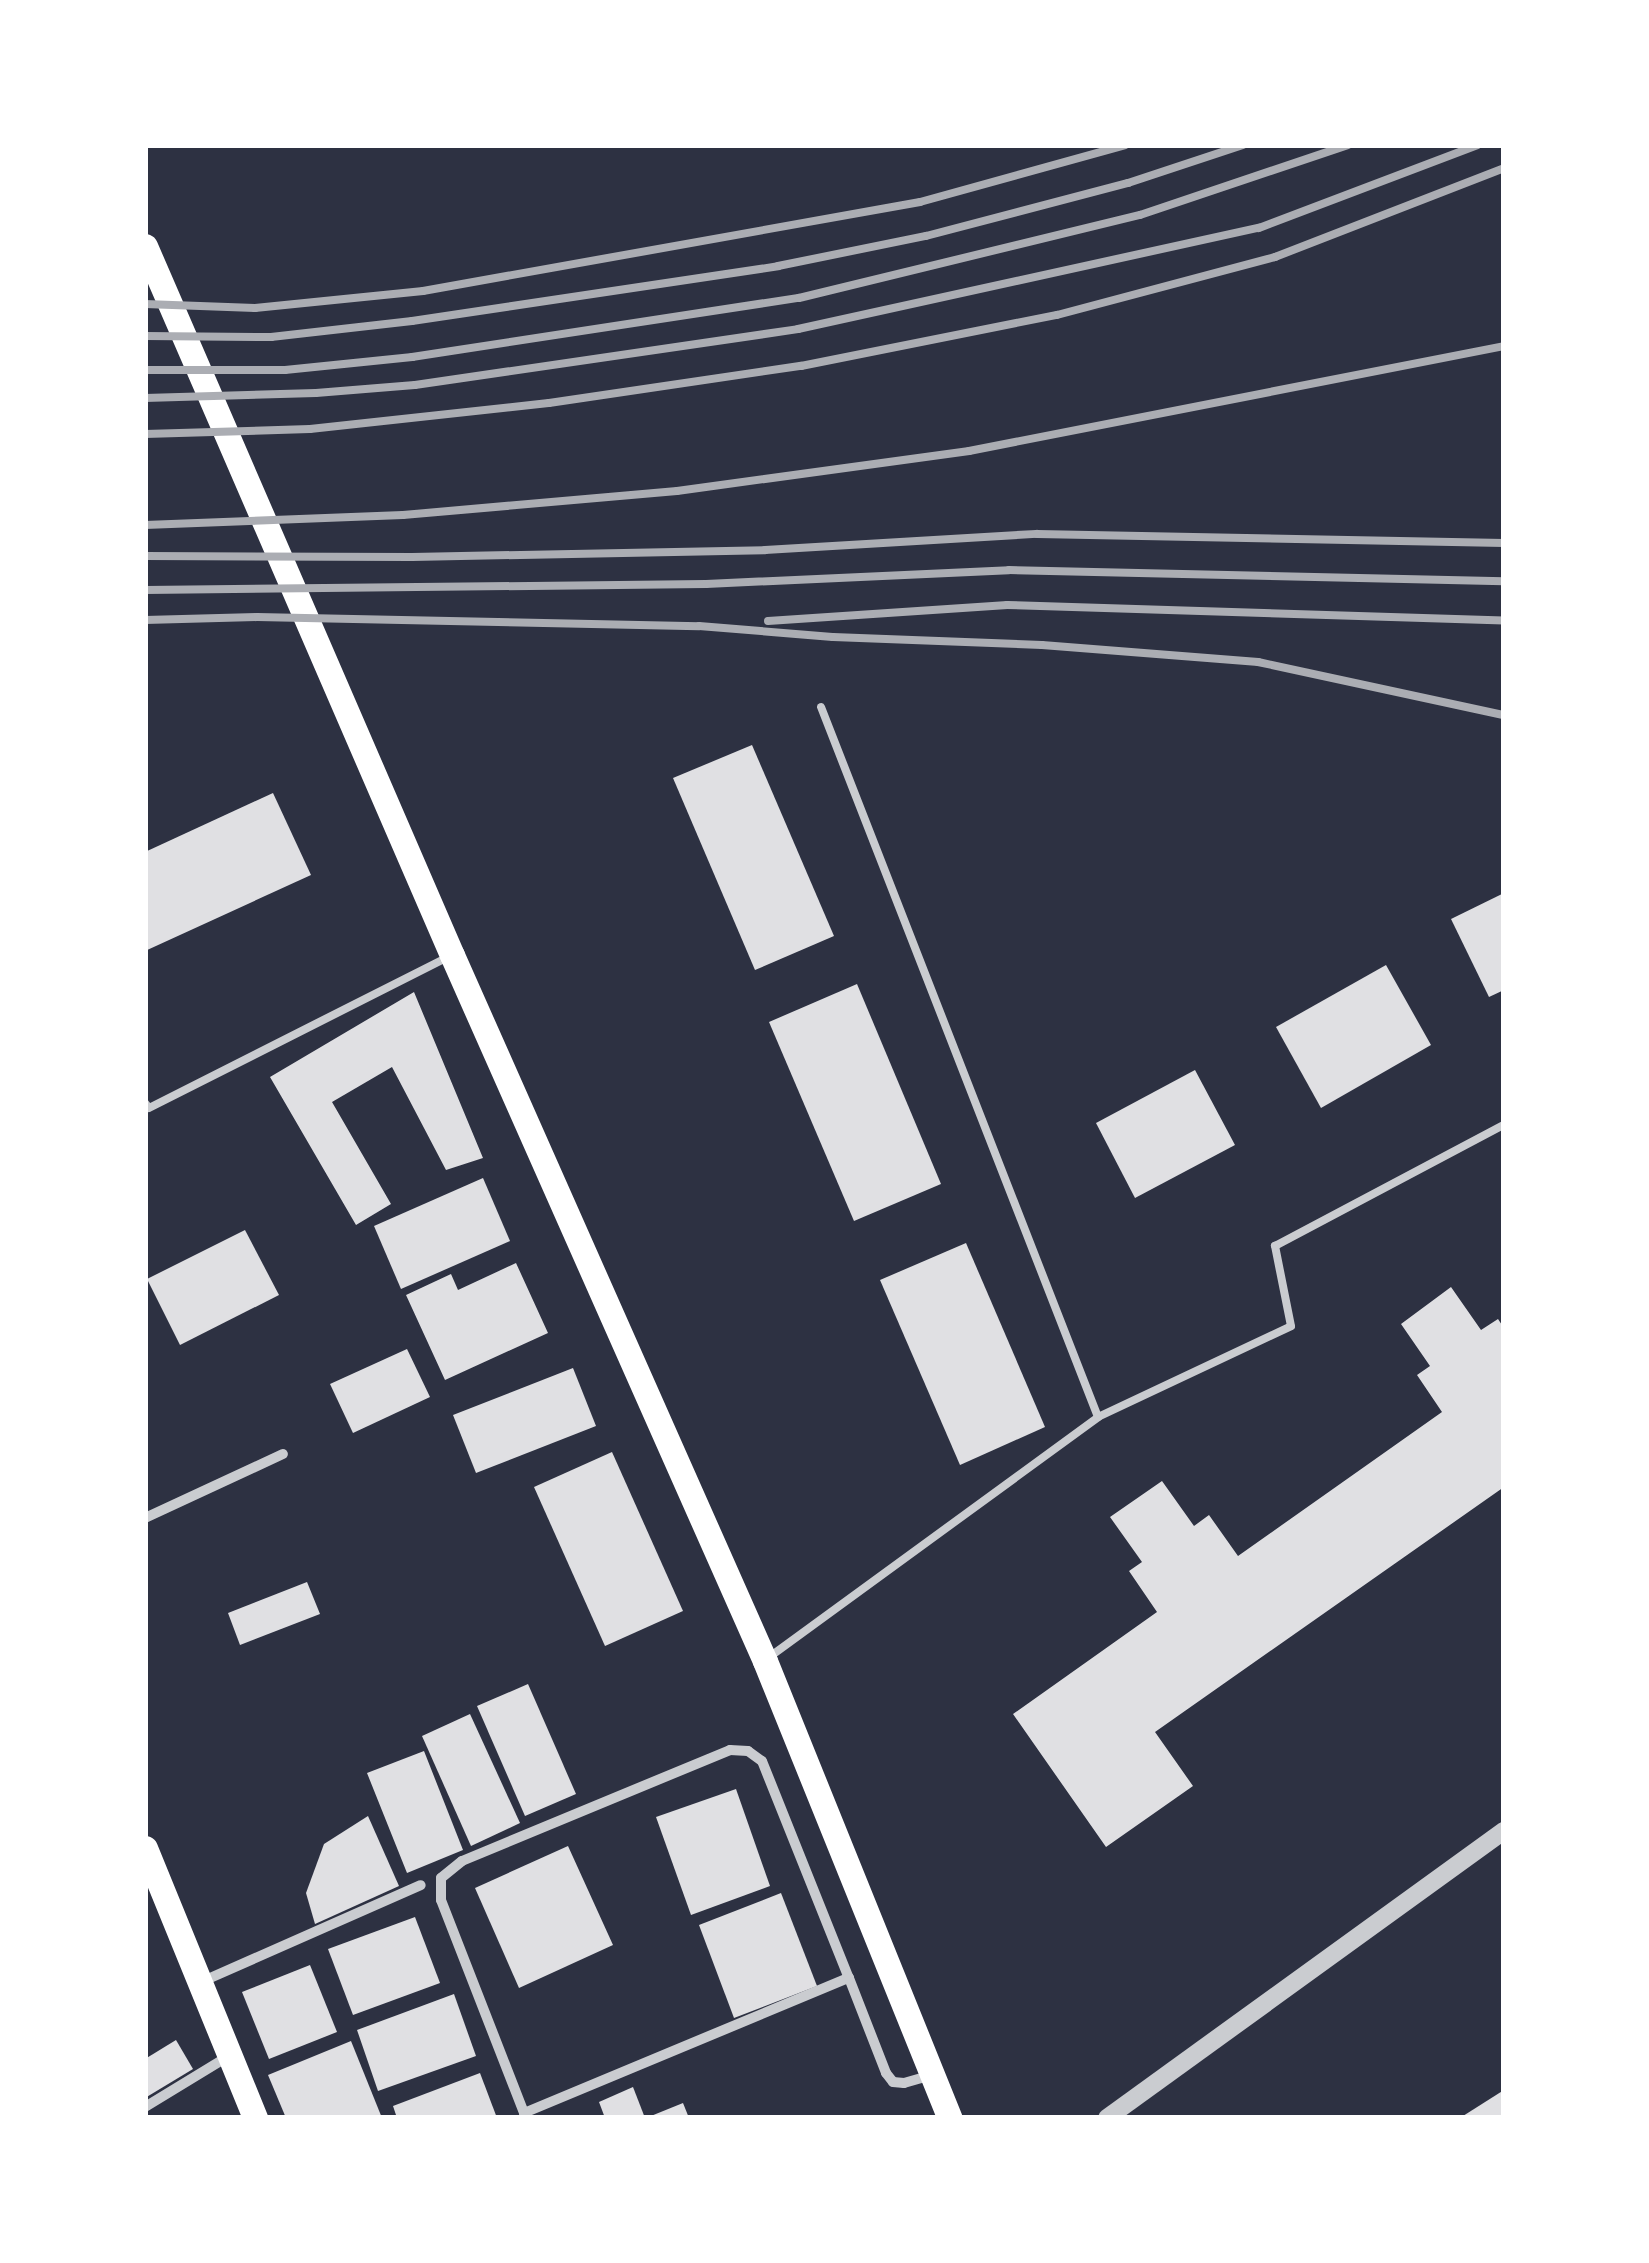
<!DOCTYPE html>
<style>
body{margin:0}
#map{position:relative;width:1649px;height:2263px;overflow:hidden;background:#2d3142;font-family:Poppins,sans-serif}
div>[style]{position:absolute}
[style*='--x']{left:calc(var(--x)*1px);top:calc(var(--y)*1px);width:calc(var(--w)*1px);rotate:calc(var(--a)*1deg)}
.building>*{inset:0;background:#e0e0e3}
.service>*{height:8px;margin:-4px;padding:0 4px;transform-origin:4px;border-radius:4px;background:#caccd0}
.minor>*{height:10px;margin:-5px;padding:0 5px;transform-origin:5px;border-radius:5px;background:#caccd0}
.tertiary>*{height:18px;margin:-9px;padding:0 9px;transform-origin:9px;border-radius:9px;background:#caccd0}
.primary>*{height:25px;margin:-12.5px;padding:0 12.5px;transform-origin:12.5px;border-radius:12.5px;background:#fff}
.rail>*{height:8px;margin:-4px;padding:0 4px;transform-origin:4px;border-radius:4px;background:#abadb3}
span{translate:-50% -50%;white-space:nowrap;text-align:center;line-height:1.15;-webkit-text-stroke:8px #fff;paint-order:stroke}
.frame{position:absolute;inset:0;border:148px solid #fff;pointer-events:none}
</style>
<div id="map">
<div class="building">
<i style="clip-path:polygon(752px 745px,834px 936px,755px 970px,673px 778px)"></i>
<i style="clip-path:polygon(273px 793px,311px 875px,145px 951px,145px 852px)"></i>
<i style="clip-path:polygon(1504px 893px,1504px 990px,1489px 997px,1451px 919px)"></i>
<i style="clip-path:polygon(1386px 965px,1431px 1045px,1321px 1108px,1276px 1027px)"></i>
<i style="clip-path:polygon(857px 984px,941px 1184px,854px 1221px,769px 1022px)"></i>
<i style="clip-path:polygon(414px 992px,483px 1158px,446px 1170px,392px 1067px,332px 1102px,391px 1204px,356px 1225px,270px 1077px)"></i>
<i style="clip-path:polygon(1195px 1070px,1235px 1145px,1135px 1198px,1096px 1123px)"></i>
<i style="clip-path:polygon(483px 1178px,510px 1241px,401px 1289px,374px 1226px)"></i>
<i style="clip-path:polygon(245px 1230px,279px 1295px,180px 1345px,147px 1279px)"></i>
<i style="clip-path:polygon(966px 1243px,1045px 1427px,960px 1465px,880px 1280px)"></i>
<i style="clip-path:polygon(516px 1263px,548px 1333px,445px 1380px,406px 1295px,451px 1274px,458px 1290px)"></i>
<i style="clip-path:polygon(1451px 1287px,1481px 1330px,1498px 1319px,1504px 1328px,1504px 1487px,1155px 1732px,1193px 1786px,1106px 1847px,1013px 1714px,1157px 1612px,1129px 1571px,1142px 1562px,1110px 1517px,1162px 1481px,1194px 1526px,1209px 1515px,1238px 1556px,1442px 1412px,1417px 1375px,1430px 1366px,1401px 1324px)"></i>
<i style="clip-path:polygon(407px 1349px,430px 1397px,353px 1433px,330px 1384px)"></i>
<i style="clip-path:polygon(573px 1368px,596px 1426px,476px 1473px,453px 1415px)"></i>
<i style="clip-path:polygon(612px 1452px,683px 1611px,605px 1646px,534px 1487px)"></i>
<i style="clip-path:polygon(307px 1582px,320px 1614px,240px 1645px,228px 1613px)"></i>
<i style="clip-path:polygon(528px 1684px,576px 1794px,525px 1816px,477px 1706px)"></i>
<i style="clip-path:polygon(470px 1714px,520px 1823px,471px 1846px,422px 1736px)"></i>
<i style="clip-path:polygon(424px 1751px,463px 1850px,407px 1873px,367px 1773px)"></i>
<i style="clip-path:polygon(736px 1789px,770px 1886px,691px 1915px,656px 1817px)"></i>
<i style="clip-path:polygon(368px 1816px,399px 1886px,315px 1924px,306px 1893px,324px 1844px)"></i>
<i style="clip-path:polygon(568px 1846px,613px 1945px,519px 1988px,475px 1888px)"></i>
<i style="clip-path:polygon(781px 1893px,817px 1986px,734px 2018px,699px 1925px)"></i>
<i style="clip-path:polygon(415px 1917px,440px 1983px,353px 2015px,328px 1949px)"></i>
<i style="clip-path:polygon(310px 1965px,337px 2032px,269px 2059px,242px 1992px)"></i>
<i style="clip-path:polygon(454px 1994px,476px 2056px,378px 2091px,357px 2030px)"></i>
<i style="clip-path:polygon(176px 2040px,193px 2069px,145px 2098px,145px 2059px)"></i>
<i style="clip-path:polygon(351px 2041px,382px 2118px,286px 2118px,268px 2075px)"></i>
<i style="clip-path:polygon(480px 2073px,497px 2118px,397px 2118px,393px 2106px)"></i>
<i style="clip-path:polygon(633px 2087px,645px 2118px,605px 2118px,599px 2102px)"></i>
<i style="clip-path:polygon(1504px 2090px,1504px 2118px,1464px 2118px,1463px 2116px)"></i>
<i style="clip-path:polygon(683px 2103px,689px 2118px,646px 2118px)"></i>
</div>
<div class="service">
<i style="--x:145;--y:1103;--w:6;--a:51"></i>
<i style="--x:149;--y:1108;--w:335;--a:-26.8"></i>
<i style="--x:1098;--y:1417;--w:213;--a:-25.2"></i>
<i style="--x:1291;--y:1326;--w:82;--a:-101.3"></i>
<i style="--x:1275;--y:1246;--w:259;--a:-27.9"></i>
<i style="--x:768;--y:1658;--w:409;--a:-36.1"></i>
<i style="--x:1098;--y:1417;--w:762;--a:-111.31"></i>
</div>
<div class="minor">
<i style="--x:145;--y:1518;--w:152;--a:-24.9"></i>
<i style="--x:201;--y:1982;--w:240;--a:-23.8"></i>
<i style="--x:145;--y:2107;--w:98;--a:-31.3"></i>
<i style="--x:524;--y:2113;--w:352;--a:-22.6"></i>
<i style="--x:849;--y:1978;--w:102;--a:68.7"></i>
<i style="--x:886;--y:2073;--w:11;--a:52"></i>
<i style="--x:893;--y:2082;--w:11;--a:5"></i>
<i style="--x:904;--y:2083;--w:29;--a:-16"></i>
<i style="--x:526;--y:2118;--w:234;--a:-111.3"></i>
<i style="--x:441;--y:1900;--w:22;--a:-90"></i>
<i style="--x:441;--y:1878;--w:27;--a:-39"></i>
<i style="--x:462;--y:1861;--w:290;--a:-22.5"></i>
<i style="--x:730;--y:1750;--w:18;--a:3"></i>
<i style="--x:748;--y:1751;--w:17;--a:36"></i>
<i style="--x:762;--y:1761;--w:234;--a:68.2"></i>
</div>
<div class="tertiary">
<i style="--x:1107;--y:2118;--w:490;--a:-35.9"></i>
</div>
<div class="primary">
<i style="--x:145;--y:246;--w:773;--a:66.59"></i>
<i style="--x:452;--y:955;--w:772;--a:66.09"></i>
<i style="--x:765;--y:1661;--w:493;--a:68"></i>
<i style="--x:145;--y:1848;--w:292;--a:67.8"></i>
</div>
<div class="rail">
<i style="--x:145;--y:304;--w:110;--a:2.1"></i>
<i style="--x:255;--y:308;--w:169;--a:-5.8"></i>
<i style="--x:423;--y:291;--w:505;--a:-10.15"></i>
<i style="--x:920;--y:202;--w:213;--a:-15.5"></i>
<i style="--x:145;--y:336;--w:126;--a:0.5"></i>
<i style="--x:271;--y:337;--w:142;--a:-6.5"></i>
<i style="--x:412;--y:321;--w:370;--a:-8.5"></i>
<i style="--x:778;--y:266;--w:151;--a:-11.5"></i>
<i style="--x:926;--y:236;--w:209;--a:-14.7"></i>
<i style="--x:1128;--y:183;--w:121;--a:-18.3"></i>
<i style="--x:145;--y:370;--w:140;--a:0"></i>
<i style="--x:285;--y:370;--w:128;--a:-5.8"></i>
<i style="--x:412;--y:357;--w:391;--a:-8.7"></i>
<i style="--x:799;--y:298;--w:351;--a:-13.7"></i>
<i style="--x:1140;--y:215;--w:219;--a:-18.6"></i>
<i style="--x:145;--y:398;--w:171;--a:-1.7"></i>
<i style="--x:316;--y:393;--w:99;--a:-4.6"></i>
<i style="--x:415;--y:385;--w:387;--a:-8.3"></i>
<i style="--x:798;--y:329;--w:472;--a:-12.4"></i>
<i style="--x:1259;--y:228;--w:234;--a:-20.8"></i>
<i style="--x:145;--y:434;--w:165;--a:-1.7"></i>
<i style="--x:310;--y:429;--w:240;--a:-6.2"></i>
<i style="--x:549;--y:403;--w:255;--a:-8.4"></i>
<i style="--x:801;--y:366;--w:261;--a:-11.3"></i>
<i style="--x:1057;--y:315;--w:226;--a:-14.9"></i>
<i style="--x:1275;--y:257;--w:246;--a:-21.2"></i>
<i style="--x:145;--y:525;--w:258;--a:-2.2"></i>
<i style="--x:403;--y:515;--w:275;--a:-5"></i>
<i style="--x:677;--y:491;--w:295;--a:-7.8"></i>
<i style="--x:969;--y:451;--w:545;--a:-11.1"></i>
<i style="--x:145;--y:556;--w:267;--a:0.2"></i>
<i style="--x:412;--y:557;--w:353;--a:-1.1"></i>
<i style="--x:765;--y:550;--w:272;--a:-3.4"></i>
<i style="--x:1037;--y:534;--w:467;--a:1.1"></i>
<i style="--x:145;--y:590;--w:561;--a:-0.61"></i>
<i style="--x:706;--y:584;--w:303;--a:-2.6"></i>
<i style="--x:1009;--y:570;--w:495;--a:1.3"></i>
<i style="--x:145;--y:620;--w:112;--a:-1.5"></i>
<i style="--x:257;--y:617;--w:442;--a:1.2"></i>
<i style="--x:699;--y:626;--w:134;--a:4.7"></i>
<i style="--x:833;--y:637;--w:209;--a:2.2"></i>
<i style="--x:1042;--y:645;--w:217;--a:4.5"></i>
<i style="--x:1258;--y:662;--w:252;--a:12.2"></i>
<i style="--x:768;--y:621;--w:240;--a:-3.8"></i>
<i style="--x:1007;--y:605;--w:497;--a:1.8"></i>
</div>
<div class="frame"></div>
</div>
